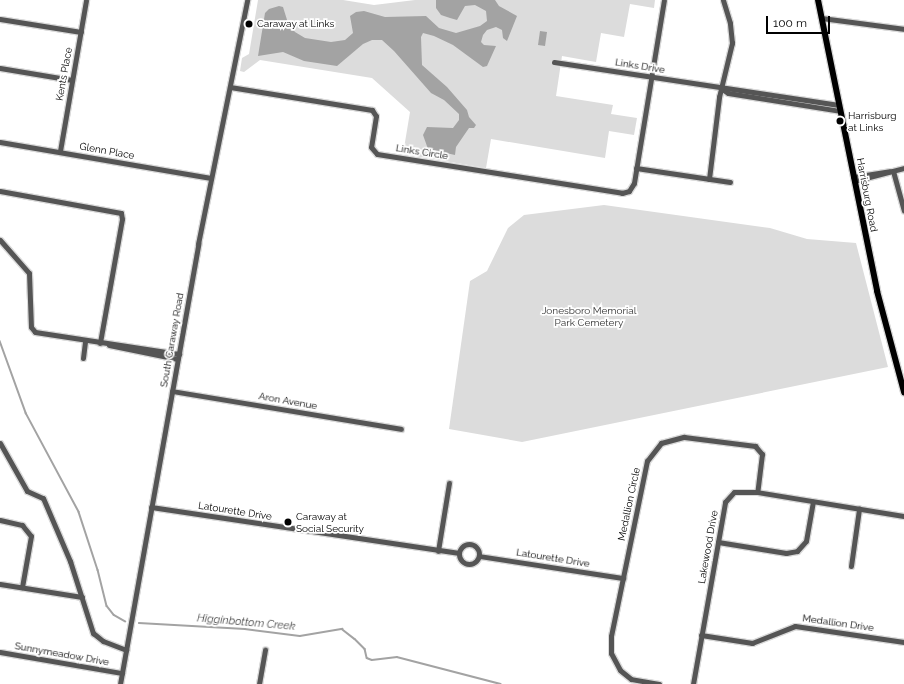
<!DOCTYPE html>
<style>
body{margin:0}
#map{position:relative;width:904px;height:684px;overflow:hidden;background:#fff;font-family:Raleway,sans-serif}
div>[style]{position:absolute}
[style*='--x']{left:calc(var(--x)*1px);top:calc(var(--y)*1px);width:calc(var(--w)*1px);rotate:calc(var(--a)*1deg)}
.green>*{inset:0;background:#dcdcdc}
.water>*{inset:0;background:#a3a3a3}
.stream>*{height:1.5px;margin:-0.75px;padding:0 0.75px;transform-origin:0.75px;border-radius:0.75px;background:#a3a3a3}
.roads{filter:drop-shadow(1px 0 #dbdbdb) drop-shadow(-1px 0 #dbdbdb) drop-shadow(0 1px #dbdbdb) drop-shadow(0 -1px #dbdbdb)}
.minor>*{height:5px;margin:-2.5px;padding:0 2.5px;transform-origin:2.5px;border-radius:2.5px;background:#555}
.minor>.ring{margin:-2.5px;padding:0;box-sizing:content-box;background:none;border:5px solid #555;border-radius:50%}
.major>*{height:6px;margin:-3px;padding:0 3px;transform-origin:3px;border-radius:3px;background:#000}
.dots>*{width:11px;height:11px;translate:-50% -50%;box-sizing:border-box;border:2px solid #fff;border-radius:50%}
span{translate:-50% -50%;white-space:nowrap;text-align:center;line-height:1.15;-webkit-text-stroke:3.5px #fff;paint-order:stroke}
.poi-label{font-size:10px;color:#000}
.left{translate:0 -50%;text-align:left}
.street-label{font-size:10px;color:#000}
.park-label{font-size:10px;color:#333}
.water-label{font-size:11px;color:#444;font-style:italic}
.scale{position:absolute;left:766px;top:16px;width:64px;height:18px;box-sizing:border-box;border:2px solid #000;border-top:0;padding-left:5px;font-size:12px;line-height:14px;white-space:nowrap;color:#000;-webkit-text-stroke:3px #fff;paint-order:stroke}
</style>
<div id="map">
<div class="green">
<i style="clip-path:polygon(258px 0,343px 0,374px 5px,415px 0,655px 0,654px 8px,630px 4px,624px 37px,601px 33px,596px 62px,562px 56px,556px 96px,613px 105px,611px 114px,637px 118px,634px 135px,609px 131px,605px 158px,491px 139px,486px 168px,403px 154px,410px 112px,372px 78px,260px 60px,244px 72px,240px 71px,242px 58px,249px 54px)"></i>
<i style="clip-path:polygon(604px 205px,770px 228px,807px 239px,856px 243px,888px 367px,522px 442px,449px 429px,470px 281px,487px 271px,508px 228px,524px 215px)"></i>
</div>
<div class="water">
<i style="clip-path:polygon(436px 0,495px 0,499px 6px,517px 16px,507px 41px,503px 38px,502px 30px,496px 27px,487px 30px,483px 35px,481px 42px,484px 45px,496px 46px,487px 66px,483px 67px,453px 45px,434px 36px,423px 33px,421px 37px,422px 65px,447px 87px,467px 110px,469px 117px,476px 125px,474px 128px,469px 128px,456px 147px,455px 155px,428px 149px,423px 135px,427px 127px,453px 128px,459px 120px,459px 114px,444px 100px,431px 93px,394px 51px,382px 40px,372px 40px,363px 44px,337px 66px,304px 61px,283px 52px,258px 56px,265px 13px,269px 9px,279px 6px,283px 7px,288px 23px,295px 32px,305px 38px,331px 42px,345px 40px,353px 33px,350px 16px,356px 12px,364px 11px,385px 17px,426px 16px,439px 28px,456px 33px,480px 26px,487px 21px,486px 11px,475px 5px,465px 6px,457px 20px,450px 18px,441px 15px,436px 8px)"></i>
<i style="clip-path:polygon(540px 31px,547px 32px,545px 46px,538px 45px)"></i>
</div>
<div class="stream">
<i style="--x:0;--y:341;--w:77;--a:70.1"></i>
<i style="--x:26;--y:413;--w:112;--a:61.8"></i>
<i style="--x:79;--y:512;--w:61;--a:71.9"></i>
<i style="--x:98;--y:570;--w:37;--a:76"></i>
<i style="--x:107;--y:606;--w:11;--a:52"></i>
<i style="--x:114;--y:615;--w:13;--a:29"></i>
<i style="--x:139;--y:623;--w:106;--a:3.2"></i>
<i style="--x:245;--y:629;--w:55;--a:7.3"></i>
<i style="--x:300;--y:636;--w:43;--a:-9.5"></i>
<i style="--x:342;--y:629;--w:16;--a:38"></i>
<i style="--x:355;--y:639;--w:14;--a:45"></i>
<i style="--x:365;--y:649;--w:9;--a:77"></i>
<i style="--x:367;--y:658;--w:5;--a:22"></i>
<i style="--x:372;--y:660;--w:25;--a:-7"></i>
<i style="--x:397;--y:657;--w:107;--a:14.6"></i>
</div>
<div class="roads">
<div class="minor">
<i style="--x:822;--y:18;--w:83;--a:7.6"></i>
<i style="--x:0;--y:19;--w:82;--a:9.1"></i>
<i style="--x:554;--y:62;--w:288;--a:8.6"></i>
<i style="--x:0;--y:68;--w:73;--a:9.5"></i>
<i style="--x:230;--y:87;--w:144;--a:9.2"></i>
<i style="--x:372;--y:110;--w:7;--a:56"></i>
<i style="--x:376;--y:116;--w:31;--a:99"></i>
<i style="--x:371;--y:147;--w:9;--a:49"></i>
<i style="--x:377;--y:154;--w:248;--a:9"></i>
<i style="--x:622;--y:193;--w:7;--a:-16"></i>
<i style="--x:629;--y:191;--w:9;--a:-58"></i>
<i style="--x:634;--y:183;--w:185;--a:-80.7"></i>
<i style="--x:722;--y:89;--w:7;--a:34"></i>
<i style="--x:728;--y:93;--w:113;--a:9.1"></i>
<i style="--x:0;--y:142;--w:214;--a:9.7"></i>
<i style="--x:60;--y:151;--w:153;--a:-80.2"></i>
<i style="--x:636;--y:168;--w:95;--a:8.5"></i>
<i style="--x:893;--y:171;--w:41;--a:74.6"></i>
<i style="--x:853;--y:177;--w:37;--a:-9"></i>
<i style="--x:709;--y:179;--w:83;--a:-83"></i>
<i style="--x:719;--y:97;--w:56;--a:-76.5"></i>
<i style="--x:732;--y:43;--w:20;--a:-96"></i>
<i style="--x:730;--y:23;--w:24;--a:-107"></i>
<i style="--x:854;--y:181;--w:52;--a:-14.6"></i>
<i style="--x:0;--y:191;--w:123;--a:10.3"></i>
<i style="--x:121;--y:213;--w:6;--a:81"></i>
<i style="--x:122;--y:219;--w:126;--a:100.1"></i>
<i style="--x:0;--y:240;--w:44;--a:48.7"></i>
<i style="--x:29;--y:273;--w:54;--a:87.9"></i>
<i style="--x:31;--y:327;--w:6;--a:51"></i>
<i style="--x:35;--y:332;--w:146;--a:8.7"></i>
<i style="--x:109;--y:345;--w:70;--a:11.5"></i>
<i style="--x:83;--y:358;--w:17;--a:-83"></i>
<i style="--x:172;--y:391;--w:232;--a:9.4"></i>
<i style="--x:0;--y:443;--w:55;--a:60.6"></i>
<i style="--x:27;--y:491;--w:17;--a:24"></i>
<i style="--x:43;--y:498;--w:69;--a:66.8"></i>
<i style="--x:70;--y:561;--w:76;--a:72.3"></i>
<i style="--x:93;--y:633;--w:13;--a:39"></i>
<i style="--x:103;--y:641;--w:25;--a:21"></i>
<i style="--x:151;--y:507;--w:310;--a:8.5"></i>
<i style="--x:0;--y:520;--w:23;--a:13"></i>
<i style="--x:22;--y:525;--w:14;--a:51"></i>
<i style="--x:31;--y:536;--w:52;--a:100"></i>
<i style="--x:718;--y:542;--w:69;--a:9.2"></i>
<i style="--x:786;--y:553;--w:11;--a:-10"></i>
<i style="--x:797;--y:551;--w:13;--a:-48"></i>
<i style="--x:806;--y:541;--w:40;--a:-80"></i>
<i class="ring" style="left:459px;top:544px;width:15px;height:15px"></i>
<i style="--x:438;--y:551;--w:69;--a:-80.8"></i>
<i style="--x:479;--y:556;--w:146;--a:8.7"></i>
<i style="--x:851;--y:566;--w:58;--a:-82"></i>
<i style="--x:0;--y:584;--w:83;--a:9"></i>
<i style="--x:701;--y:635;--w:52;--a:8.9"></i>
<i style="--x:752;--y:643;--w:46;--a:-21.6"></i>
<i style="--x:795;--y:626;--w:110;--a:8.4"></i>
<i style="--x:0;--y:652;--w:124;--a:9.8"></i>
<i style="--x:120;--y:684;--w:447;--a:-79.9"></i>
<i style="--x:198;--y:244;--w:249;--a:-78.6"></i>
<i style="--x:259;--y:684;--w:35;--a:-80"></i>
<i style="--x:659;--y:684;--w:28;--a:-170"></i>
<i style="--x:631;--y:679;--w:14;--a:-141"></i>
<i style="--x:620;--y:670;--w:19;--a:-118"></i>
<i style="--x:611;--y:653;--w:17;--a:-90"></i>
<i style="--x:611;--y:636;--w:179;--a:-78.4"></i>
<i style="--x:647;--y:461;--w:23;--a:-52"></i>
<i style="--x:661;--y:443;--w:24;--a:-15"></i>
<i style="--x:684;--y:437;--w:72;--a:7.2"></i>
<i style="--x:755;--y:446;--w:11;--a:49"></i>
<i style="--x:762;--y:454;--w:38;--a:97"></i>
<i style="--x:693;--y:684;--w:185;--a:-80"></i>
<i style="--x:725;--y:502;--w:13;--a:-48"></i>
<i style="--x:734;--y:492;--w:23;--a:0"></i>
<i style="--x:757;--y:492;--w:149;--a:9.3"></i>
</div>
<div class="major">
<i style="--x:818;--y:0;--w:297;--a:78.5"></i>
<i style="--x:877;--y:291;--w:105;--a:75"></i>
</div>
</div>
<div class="dots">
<i style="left:249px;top:24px;background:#000"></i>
<i style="left:840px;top:121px;background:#000"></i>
<i style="left:288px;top:522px;background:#000"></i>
</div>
<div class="poi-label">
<span class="left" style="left:257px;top:24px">Caraway at Links</span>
<span class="left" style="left:848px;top:121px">Harrisburg<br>at Links</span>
<span class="left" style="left:296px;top:522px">Caraway at<br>Social Security</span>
</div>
<div class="street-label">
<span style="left:640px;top:66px;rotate:9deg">Links Drive</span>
<span style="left:64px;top:74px;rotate:-80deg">Kents Place</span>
<span style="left:107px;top:151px;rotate:10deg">Glenn Place</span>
<span style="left:422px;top:152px;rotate:9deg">Links Circle</span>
<span style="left:867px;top:195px;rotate:79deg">Harrisburg Road</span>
<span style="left:172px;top:340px;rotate:-80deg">South Caraway Road</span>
<span style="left:288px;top:401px;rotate:10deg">Aron Avenue</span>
<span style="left:629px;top:504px;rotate:-78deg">Medallion Circle</span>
<span style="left:235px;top:511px;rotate:9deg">Latourette Drive</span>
<span style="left:708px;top:547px;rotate:-80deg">Lakewood Drive</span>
<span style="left:553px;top:558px;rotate:9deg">Latourette Drive</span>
<span style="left:838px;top:623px;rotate:8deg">Medallion Drive</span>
<span style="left:62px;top:654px;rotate:10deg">Sunnymeadow Drive</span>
</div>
<div class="park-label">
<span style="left:589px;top:316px">Jonesboro Memorial<br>Park Cemetery</span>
</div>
<div class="water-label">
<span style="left:246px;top:623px;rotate:5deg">Higginbottom Creek</span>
</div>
<div class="scale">100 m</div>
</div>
